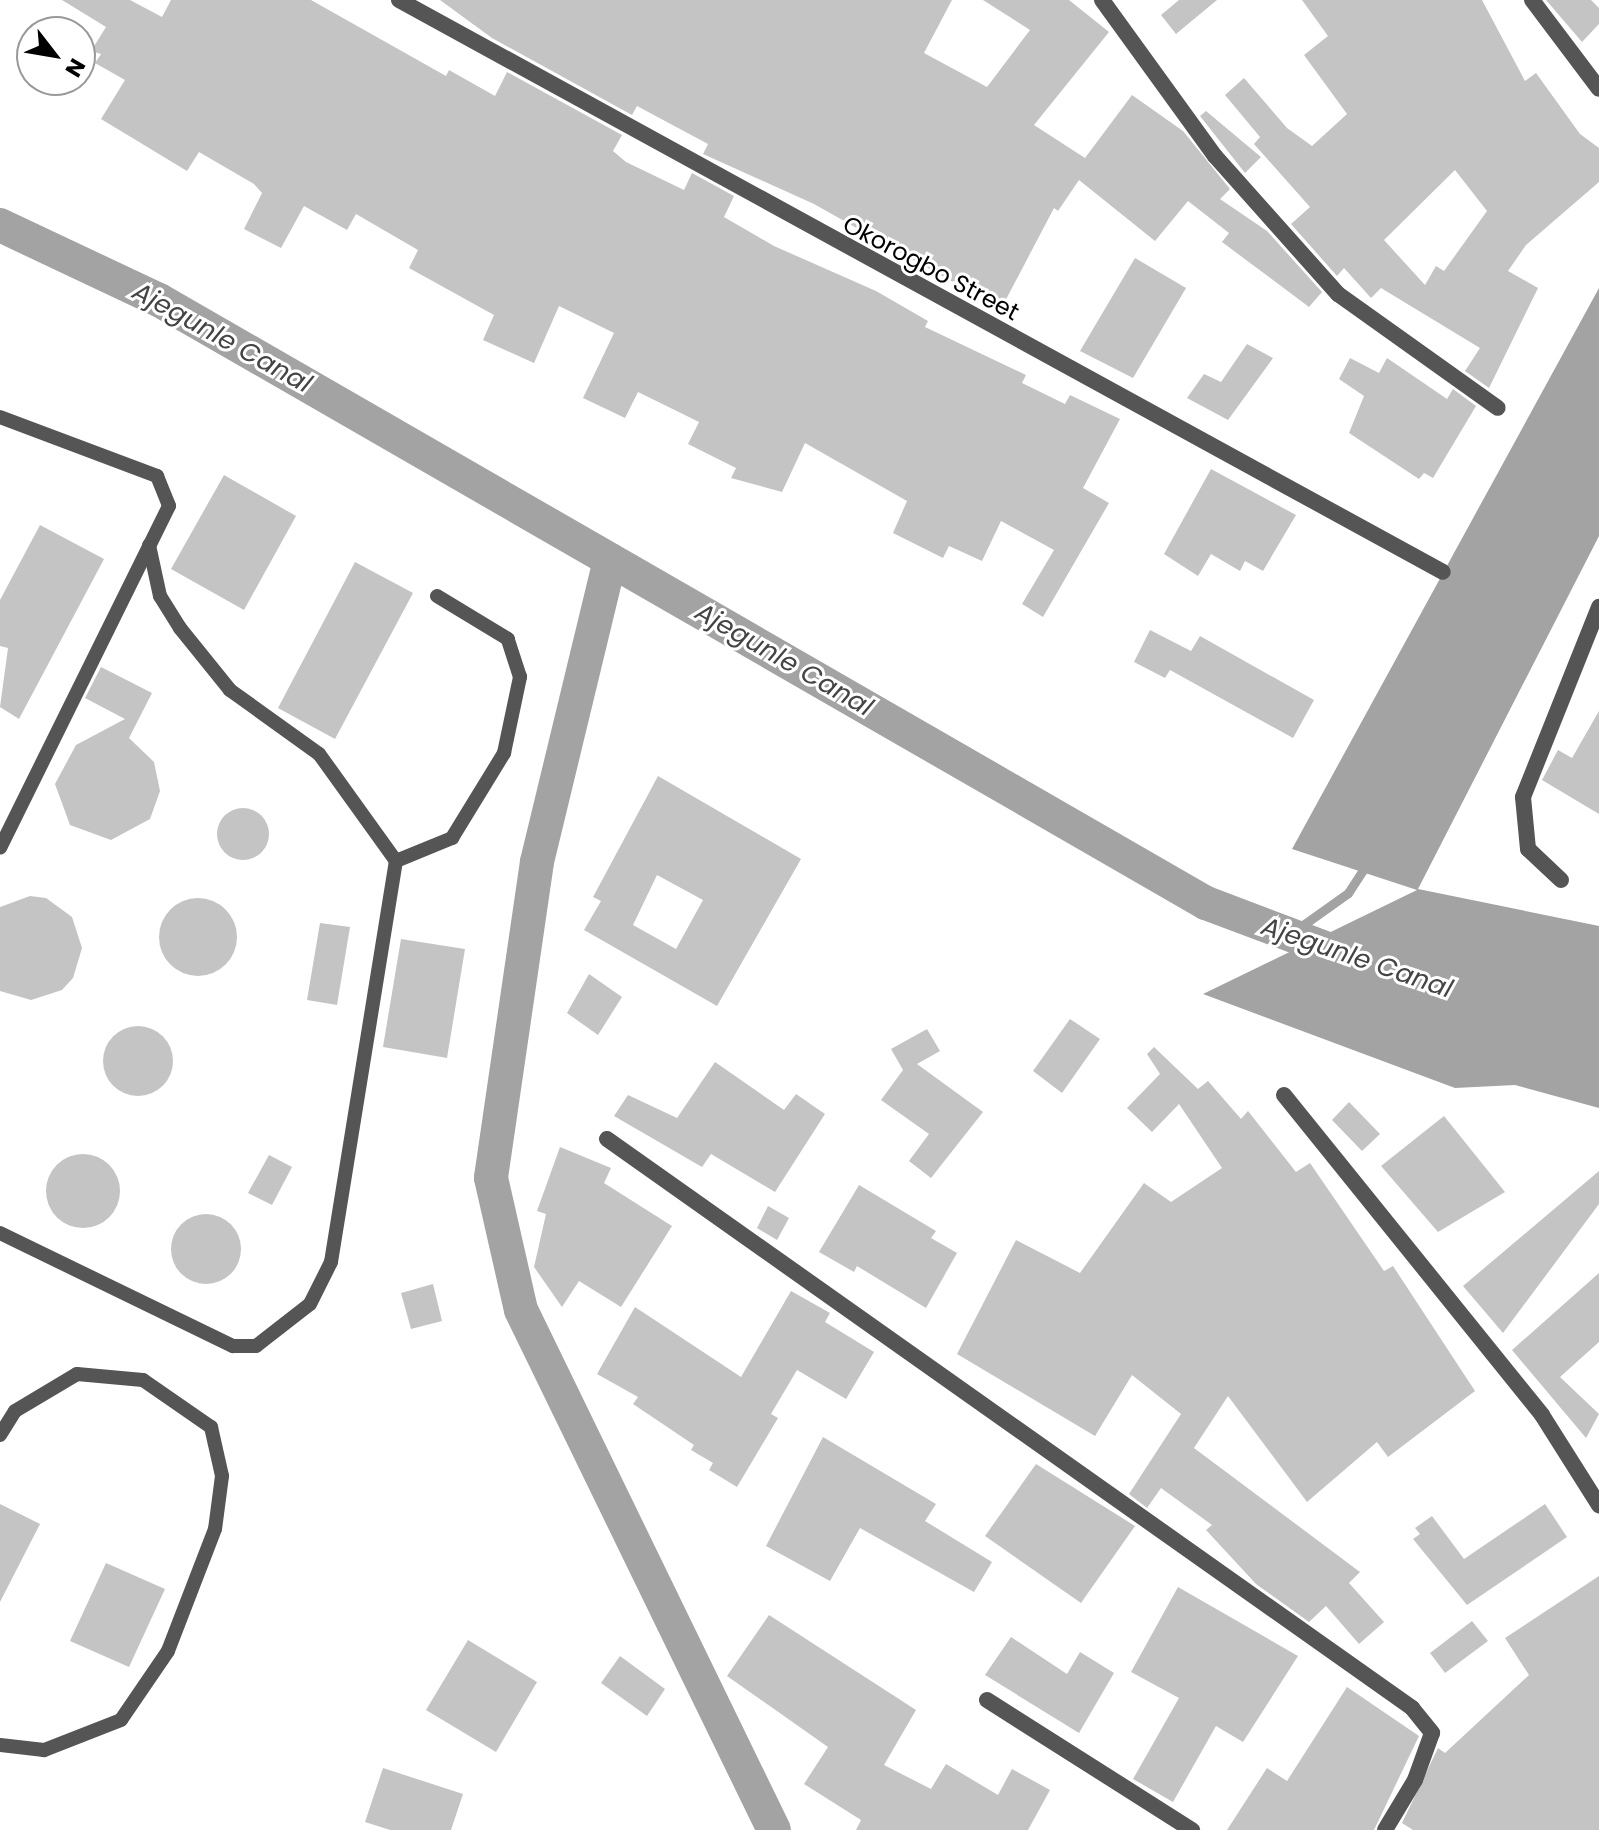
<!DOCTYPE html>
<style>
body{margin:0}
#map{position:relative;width:1599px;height:1830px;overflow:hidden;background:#fff;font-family:Poppins,sans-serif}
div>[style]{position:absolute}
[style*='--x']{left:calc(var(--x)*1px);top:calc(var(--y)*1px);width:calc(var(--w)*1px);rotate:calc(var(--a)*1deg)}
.water>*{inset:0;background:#a3a3a3}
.stream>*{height:9px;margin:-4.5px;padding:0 4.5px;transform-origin:4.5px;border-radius:4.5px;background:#a3a3a3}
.canal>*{height:34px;margin:-17px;padding:0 17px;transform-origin:17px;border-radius:17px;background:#a3a3a3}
.building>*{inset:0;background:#c4c4c4}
.round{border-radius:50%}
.lane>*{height:14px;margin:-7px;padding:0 7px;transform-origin:7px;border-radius:7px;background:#555}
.street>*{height:16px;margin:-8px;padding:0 8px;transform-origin:8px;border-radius:8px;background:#555}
span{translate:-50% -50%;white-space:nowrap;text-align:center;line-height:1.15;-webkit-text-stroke:6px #fff;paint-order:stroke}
.street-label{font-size:24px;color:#000}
.water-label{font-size:26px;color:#444;font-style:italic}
.north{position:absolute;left:16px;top:16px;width:80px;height:80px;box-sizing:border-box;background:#fff;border:2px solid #999;border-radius:50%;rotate:121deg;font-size:22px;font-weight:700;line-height:32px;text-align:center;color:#000}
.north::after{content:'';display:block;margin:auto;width:28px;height:36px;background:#000;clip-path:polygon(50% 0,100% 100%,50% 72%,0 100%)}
</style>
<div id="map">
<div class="water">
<i style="clip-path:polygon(1599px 288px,1599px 536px,1418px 889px,1599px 926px,1599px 1108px,1515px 1085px,1455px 1088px,1203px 994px,1417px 890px,1292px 849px)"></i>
</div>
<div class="stream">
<i style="--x:1289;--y:935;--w:72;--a:-35.4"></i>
<i style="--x:1348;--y:893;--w:37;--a:-57"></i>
</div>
<div class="canal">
<i style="--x:0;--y:225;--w:176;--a:25.3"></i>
<i style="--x:159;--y:300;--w:1208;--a:29.94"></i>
<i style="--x:1206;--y:903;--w:158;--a:20.7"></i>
<i style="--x:610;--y:560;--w:311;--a:103.6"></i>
<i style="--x:537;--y:862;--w:319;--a:98.3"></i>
<i style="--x:491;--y:1178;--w:135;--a:77.2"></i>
<i style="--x:521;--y:1310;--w:578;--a:64.06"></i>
</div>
<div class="building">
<i style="clip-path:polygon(62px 0,130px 0,162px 17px,171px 0,311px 0,446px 76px,449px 70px,495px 96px,507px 72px,622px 135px,613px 151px,626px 162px,684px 190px,692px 173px,734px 196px,724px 217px,774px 246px,876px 291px,928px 321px,925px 327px,1026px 375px,1022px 383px,1065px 404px,1070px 395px,1120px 419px,1083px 488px,1109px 503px,1043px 617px,1022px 604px,1054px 550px,1001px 521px,982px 561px,949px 546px,943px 558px,893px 533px,907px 501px,805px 443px,782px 492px,731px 478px,736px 468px,688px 444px,699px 422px,638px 392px,625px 418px,583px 398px,614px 333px,559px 306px,534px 363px,483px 340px,494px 315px,409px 268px,418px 250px,356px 214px,347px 230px,304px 206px,281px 248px,244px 229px,262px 193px,254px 184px,199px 152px,187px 171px,101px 119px,125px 80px,95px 63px,101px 54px,91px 51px,106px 27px)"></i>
<i style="clip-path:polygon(440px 0,952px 0,924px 53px,987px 87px,1030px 30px,983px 0,1069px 0,1109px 32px,1034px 125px,1085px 158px,1132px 95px,1183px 131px,1230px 189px,1220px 199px,1267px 231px,1322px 292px,1309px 307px,1222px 242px,1229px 233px,1188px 201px,1155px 241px,1079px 180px,1058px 211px,1054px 208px,1001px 309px,814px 204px,703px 154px,708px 144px,637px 106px,632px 115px,492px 38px)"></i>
<i style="clip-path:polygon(1179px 0,1217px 0,1176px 34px,1161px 15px)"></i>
<i style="clip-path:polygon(evenodd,1302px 0,1482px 0,1525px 81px,1536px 73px,1580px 134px,1599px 148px,1599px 182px,1526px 245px,1508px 271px,1538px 288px,1489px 388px,1465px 371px,1480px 348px,1381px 288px,1371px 298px,1344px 268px,1337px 276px,1291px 224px,1310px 207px,1254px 144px,1260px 137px,1225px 95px,1244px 78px,1287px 128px,1312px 146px,1347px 114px,1304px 55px,1328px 36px,1302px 0,1455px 170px,1487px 211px,1444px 271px,1436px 266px,1425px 285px,1384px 240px,1455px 170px)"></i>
<i style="clip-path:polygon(1546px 0,1591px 0,1599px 8px,1599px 24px,1582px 42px)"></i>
<i style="clip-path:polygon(1206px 111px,1261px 157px,1245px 173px,1200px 116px)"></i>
<i style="clip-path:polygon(1135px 258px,1186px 288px,1133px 378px,1080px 351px)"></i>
<i style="clip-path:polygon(1247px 344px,1273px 358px,1228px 420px,1187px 398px,1204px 374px,1221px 382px)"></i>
<i style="clip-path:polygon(1350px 358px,1379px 373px,1387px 358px,1447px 399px,1453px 389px,1476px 406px,1433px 478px,1424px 473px,1419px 479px,1349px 433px,1364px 396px,1339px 379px)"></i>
<i style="clip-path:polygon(1211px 469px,1296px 515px,1263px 571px,1245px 561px,1240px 571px,1211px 554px,1198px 576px,1164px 554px)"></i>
<i style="clip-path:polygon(224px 475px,296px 516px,244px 610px,171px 569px)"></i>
<i style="clip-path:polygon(40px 525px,104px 559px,19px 719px,0 707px,8px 648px,0 646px,0 600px)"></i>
<i style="clip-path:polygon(355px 562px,413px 593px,335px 739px,278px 708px)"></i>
<i style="clip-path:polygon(1150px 630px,1191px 651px,1200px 636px,1314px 700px,1293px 738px,1170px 670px,1165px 678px,1134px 662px)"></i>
<i style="clip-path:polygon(101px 667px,152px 693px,129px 738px,154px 762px,160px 791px,150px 819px,111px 840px,70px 825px,55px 784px,76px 745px,125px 719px,85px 698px)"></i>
<i style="clip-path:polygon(1599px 711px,1599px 814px,1542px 780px,1558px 750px,1572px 758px)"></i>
<i style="clip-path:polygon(evenodd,658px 776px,801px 859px,717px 1006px,584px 930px,601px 901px,593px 897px,658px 776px,657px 875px,703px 900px,676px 949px,633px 925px,657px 875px)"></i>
<i class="round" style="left:217px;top:808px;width:52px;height:52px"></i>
<i style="clip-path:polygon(30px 896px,46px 898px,72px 917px,82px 948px,73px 978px,62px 990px,31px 1000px,0 991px,0 907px)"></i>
<i class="round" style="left:159px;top:898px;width:78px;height:78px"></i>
<i style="clip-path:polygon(320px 923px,350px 927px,337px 1005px,307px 1000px)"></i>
<i style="clip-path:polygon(401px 939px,465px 949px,447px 1058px,383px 1047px)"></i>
<i style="clip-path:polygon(589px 974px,622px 997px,598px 1035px,567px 1013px)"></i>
<i style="clip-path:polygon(1070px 1019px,1100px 1039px,1062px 1093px,1033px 1071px)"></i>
<i class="round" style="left:103px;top:1026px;width:70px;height:70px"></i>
<i style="clip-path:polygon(927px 1029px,940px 1051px,917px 1064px,983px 1112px,931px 1178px,909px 1161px,929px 1134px,881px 1100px,903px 1070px,891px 1049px)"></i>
<i style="clip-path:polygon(1154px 1047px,1198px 1089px,1208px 1081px,1241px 1119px,1248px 1111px,1296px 1172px,1310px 1163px,1384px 1271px,1393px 1266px,1475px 1391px,1388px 1457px,1377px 1442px,1307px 1502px,1228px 1396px,1194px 1448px,1360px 1572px,1349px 1583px,1384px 1622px,1359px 1644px,1326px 1606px,1309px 1622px,1256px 1584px,1206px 1530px,1212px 1525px,1161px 1488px,1147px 1508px,1129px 1494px,1181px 1414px,1132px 1375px,1095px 1436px,957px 1354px,1016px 1240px,1080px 1273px,1144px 1183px,1171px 1202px,1222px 1168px,1179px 1104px,1152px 1132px,1127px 1108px,1160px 1074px,1147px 1054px)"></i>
<i style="clip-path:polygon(715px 1062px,784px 1110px,796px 1094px,825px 1114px,775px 1192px,711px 1154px,702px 1167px,614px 1116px,628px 1095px,677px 1118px)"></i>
<i style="clip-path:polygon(1349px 1102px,1380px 1134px,1362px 1151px,1332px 1120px)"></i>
<i style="clip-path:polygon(1444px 1116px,1505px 1192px,1438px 1232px,1381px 1166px)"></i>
<i style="clip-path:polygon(560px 1147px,611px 1168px,604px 1183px,672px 1226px,621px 1307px,579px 1281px,562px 1307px,534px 1267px,546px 1214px,537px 1211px)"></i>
<i class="round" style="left:46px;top:1154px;width:74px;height:74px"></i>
<i style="clip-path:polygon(269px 1155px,292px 1167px,272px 1205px,248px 1193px)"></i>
<i style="clip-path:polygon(1599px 1171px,1599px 1204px,1503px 1333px,1463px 1286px)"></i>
<i style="clip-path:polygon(859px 1185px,936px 1231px,931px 1238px,957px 1253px,926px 1308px,857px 1266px,854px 1272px,819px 1252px)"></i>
<i style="clip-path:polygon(768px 1206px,789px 1218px,777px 1240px,757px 1228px)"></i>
<i class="round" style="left:171px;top:1214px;width:70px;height:70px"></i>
<i style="clip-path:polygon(1599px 1273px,1599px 1342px,1560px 1377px,1599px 1414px,1586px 1438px,1512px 1350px)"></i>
<i style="clip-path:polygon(433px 1284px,442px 1321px,411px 1329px,401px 1293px)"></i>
<i style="clip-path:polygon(791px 1291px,830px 1313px,825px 1322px,874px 1352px,846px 1399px,797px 1370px,771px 1414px,778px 1418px,737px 1487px,709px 1470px,713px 1463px,691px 1450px,694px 1445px,633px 1404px,638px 1397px,597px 1374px,635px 1307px,741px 1377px)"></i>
<i style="clip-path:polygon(823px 1437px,936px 1504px,925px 1521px,992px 1562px,974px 1592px,860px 1528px,830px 1581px,766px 1546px)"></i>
<i style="clip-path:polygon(1036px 1464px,1135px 1526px,1081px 1603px,985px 1536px)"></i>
<i style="clip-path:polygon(0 1504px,40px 1524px,0 1602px)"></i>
<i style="clip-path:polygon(1545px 1504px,1567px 1537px,1467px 1605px,1413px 1539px,1420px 1534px,1415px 1528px,1432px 1516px,1464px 1559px)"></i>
<i style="clip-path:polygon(106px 1563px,165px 1589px,129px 1667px,70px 1641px)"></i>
<i style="clip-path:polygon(1599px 1576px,1599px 1830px,1413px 1830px,1402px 1823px,1438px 1748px,1445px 1753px,1529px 1675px,1505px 1638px)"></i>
<i style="clip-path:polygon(1178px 1587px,1298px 1656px,1243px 1742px,1216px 1726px,1173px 1802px,1133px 1779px,1179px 1698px,1131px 1672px)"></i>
<i style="clip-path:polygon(769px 1615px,916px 1710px,884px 1765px,931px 1789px,946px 1764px,998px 1795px,1012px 1769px,1050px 1790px,1028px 1830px,856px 1830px,861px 1820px,804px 1784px,828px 1747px,727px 1676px)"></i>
<i style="clip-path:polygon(1472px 1621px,1488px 1641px,1445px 1673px,1430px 1653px)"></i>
<i style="clip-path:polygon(1011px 1637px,1067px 1674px,1080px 1652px,1114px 1673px,1079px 1733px,985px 1675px)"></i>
<i style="clip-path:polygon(468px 1640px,537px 1682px,496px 1752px,426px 1710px)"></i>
<i style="clip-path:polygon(620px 1656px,665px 1689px,647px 1716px,601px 1683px)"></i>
<i style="clip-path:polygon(1347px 1687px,1419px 1736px,1374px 1830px,1227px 1830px,1267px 1768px,1287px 1781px)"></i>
<i style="clip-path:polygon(383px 1768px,463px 1794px,451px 1830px,390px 1830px,365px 1822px)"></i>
</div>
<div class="lane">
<i style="--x:0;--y:417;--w:168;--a:20.6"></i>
<i style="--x:157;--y:476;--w:32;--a:68"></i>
<i style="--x:169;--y:506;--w:381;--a:116.3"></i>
<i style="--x:396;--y:861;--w:61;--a:-22.3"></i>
<i style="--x:452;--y:838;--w:100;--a:-58.5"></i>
<i style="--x:504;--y:753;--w:78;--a:-78.1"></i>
<i style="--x:520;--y:677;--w:40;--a:-108"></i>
<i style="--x:508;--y:639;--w:83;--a:-148.8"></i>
<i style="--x:0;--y:1233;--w:259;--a:25.9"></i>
<i style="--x:233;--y:1346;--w:23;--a:0"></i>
<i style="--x:256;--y:1346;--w:68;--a:-37.9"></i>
<i style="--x:310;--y:1304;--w:47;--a:-63.4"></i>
<i style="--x:331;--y:1262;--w:406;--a:-80.8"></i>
<i style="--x:396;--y:861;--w:132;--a:-125.7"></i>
<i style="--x:319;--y:754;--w:110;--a:-144.3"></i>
<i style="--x:230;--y:690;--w:80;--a:-128.9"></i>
<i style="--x:180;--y:628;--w:38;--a:-122"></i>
<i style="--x:160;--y:596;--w:52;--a:-102.2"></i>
<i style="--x:0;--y:1435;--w:28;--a:-58"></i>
<i style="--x:15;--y:1411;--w:72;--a:-30.8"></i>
<i style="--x:77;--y:1374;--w:66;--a:5.2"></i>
<i style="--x:143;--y:1380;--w:83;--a:34.7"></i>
<i style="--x:211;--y:1427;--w:50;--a:77.3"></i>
<i style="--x:222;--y:1476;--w:53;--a:97.5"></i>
<i style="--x:215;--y:1529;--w:131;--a:111.1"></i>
<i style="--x:168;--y:1651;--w:83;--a:124.3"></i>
<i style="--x:121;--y:1720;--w:83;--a:158.7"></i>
<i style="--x:44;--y:1750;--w:44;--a:-173.5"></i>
</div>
<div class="street">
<i style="--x:399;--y:0;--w:1190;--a:28.72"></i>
<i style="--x:1102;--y:0;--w:193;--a:54.1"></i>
<i style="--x:1215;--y:156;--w:185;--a:48.3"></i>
<i style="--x:1338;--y:294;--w:196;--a:35.5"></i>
<i style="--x:1532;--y:0;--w:111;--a:53"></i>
<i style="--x:1561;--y:880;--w:45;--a:-136.8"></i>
<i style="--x:1528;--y:849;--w:52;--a:-95.5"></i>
<i style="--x:1523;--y:797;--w:205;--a:-68.2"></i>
<i style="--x:1284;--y:1095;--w:411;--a:51.1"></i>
<i style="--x:1542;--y:1415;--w:107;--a:57.7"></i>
<i style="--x:607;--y:1139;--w:986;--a:35.25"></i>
<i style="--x:1412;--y:1708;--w:32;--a:51"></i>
<i style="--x:1432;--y:1733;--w:50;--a:109.9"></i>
<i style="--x:1415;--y:1780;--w:58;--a:121"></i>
<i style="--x:987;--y:1700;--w:243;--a:32.4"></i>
</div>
<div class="street-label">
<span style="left:931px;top:268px;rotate:28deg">Okorogbo Street</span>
</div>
<div class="water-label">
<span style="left:222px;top:338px;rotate:29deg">Ajegunle Canal</span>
<span style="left:784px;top:660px;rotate:30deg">Ajegunle Canal</span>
<span style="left:1357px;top:958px;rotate:19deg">Ajegunle Canal</span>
</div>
<div class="north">N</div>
</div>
